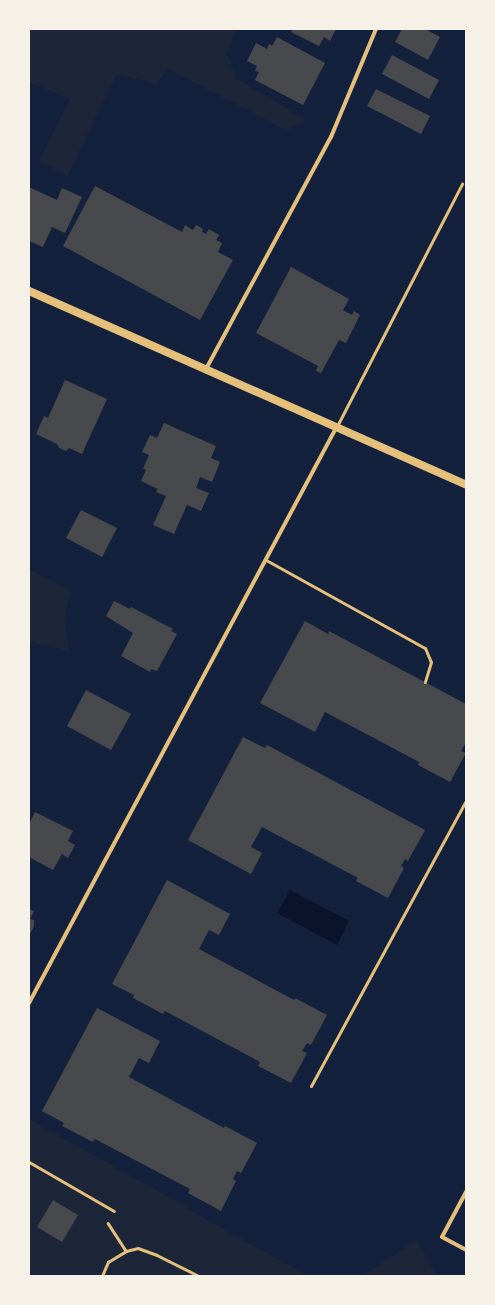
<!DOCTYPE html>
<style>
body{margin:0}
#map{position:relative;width:495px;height:1305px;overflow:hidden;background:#14213d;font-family:"Varela Round",sans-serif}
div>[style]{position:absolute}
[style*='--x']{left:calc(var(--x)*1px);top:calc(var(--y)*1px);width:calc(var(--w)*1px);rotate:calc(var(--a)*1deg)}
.green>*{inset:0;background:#1d2539}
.water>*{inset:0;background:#0b132b}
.building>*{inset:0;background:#48494c}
.path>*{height:2.5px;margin:-1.25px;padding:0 1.25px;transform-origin:1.25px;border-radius:1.25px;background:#e5c07b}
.service>*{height:3px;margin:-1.5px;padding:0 1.5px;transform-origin:1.5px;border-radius:1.5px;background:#e5c07b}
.minor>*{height:4px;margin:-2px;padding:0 2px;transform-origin:2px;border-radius:2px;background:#e5c07b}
.secondary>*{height:8px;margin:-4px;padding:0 4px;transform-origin:4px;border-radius:4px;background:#e5c07b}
span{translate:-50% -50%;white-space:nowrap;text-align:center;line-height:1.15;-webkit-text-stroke:3.5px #f6f1e7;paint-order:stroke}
.frame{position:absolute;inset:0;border:30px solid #f6f1e7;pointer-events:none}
</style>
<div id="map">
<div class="green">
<i style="clip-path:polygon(29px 29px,236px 29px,227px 54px,236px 78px,306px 120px,288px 131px,168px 69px,157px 84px,117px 74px,67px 176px,39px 161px,70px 99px,29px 82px)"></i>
<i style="clip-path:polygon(29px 569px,70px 590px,65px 618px,69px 651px,29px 641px)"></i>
<i style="clip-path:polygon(29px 1119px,183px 1205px,200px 1216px,309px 1276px,29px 1276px)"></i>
<i style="clip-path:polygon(417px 1240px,437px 1276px,364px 1276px,364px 1275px)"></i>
</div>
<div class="water">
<i style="clip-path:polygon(290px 890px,349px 921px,337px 945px,277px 913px)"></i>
</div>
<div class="building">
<i style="clip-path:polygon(293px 29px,336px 29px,330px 41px,324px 37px,319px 46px,291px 32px)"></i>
<i style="clip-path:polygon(402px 29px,425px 29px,440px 37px,428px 60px,395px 42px)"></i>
<i style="clip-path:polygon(277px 37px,325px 63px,303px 105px,255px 80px,259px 72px,255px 71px,257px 66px,247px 61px,256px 43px,267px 49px,269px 44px,272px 46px)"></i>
<i style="clip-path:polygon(392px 55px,439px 80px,429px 99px,382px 74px)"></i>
<i style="clip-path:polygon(376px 89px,430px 116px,421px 134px,367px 106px)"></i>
<i style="clip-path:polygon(95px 186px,182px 232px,185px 225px,193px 230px,196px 225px,203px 229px,202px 232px,206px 234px,209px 229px,219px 235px,216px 240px,222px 243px,218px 252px,233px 260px,200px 320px,63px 246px)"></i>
<i style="clip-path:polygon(29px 187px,57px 200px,62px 188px,82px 197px,65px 233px,52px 227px,43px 247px,29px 241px)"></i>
<i style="clip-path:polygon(291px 267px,349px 299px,343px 310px,352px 315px,354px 311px,360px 315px,346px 343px,339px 340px,321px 373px,316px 371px,318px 366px,256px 333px)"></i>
<i style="clip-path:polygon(65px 380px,107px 399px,82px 454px,69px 448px,66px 451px,59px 448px,57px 444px,36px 434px,44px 416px,48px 418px)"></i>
<i style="clip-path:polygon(164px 423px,216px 446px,211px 458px,220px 462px,212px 482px,200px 477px,196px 488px,209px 493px,201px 511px,187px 505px,174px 534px,153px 525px,166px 496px,156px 492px,158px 489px,141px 481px,146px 470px,143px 469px,149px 455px,142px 452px,150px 435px,157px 438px)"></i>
<i style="clip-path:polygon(81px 510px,117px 528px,102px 557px,66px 538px)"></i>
<i style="clip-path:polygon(114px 601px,130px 609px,131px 607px,173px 629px,171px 631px,177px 634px,157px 671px,151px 669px,150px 672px,121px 656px,133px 633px,106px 616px)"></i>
<i style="clip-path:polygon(305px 621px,328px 634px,329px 631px,466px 704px,466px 742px,461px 751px,466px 753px,450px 782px,418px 765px,419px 762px,325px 712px,315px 732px,260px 703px)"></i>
<i style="clip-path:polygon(86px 690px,131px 714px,111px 750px,67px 726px)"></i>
<i style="clip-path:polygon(243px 737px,265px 748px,267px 745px,425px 830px,408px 861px,405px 859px,401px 866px,404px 868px,388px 898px,356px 881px,358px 878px,262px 827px,251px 847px,262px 853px,251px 874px,188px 840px)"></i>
<i style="clip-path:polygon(35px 812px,73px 831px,68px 841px,75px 845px,68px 858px,62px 854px,53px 870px,29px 857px,29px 824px)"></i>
<i style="clip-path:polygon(167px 880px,230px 914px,219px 935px,209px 930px,199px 949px,294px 1000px,295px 998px,327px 1015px,311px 1045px,307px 1043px,302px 1051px,307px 1053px,291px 1083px,258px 1066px,260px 1062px,165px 1011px,163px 1014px,133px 998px,134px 995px,112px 984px)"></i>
<i style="clip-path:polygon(29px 909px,34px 911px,30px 919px,34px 920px,34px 926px,29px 936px)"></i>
<i style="clip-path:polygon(97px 1008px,160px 1041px,149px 1063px,139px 1058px,129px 1077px,224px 1128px,225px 1126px,257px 1143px,241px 1173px,237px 1171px,233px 1179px,236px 1181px,221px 1211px,188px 1193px,190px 1189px,95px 1139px,93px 1142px,62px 1126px,64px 1123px,42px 1111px)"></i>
<i style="clip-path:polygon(53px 1200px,78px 1215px,62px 1242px,37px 1227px)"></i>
</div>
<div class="path">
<i style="--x:108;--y:1223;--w:33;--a:57"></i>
<i style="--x:102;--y:1276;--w:15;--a:-67"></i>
<i style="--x:108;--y:1262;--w:21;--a:-31"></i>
<i style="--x:126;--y:1251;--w:12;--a:-14"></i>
<i style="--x:138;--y:1248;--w:20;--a:20"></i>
<i style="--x:157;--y:1255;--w:47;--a:26.6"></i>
</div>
<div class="service">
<i style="--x:336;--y:428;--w:275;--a:-62.7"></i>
<i style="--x:266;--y:560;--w:182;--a:29"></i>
<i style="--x:425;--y:648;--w:15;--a:67"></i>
<i style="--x:431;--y:662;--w:21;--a:107"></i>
<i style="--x:311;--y:1086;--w:324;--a:-61.5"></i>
<i style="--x:29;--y:1162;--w:98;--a:30"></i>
</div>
<div class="minor">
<i style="--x:206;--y:369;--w:264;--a:-61.7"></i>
<i style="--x:331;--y:137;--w:117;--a:-67.4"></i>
<i style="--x:29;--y:1003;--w:652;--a:-61.9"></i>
<i style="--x:466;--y:1192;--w:51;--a:118.1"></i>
<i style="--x:442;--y:1237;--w:27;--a:28"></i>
</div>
<div class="secondary">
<i style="--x:29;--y:291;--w:478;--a:23.9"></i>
</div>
<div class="frame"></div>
</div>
